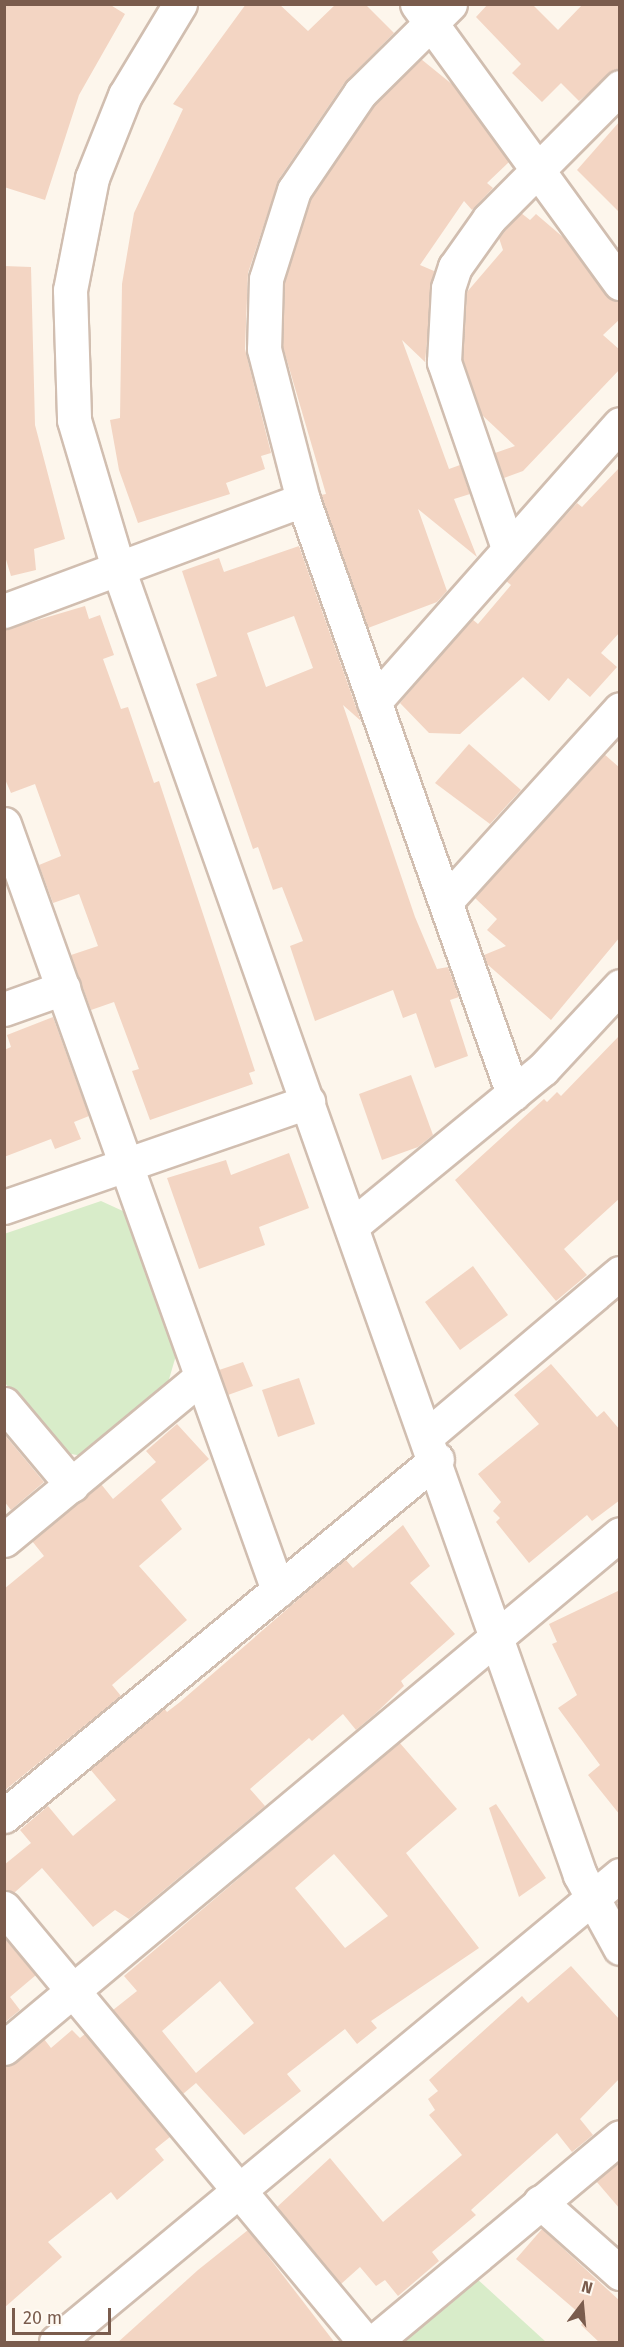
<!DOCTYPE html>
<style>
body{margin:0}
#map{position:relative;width:624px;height:2347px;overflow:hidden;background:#fdf6ec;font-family:"Fira Sans",sans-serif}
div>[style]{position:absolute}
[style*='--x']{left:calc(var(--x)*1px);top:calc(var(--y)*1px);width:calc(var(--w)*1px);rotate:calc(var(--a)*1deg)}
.green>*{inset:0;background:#d8ecc9}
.building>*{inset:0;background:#f3d5c3}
.roads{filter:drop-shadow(2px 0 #d1beb0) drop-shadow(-2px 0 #d1beb0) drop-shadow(0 2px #d1beb0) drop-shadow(0 -2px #d1beb0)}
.minor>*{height:33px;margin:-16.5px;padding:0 16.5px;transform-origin:16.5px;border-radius:16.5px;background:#fff}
span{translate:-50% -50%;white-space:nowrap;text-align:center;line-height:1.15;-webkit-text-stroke:4.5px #fffaf3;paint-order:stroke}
.frame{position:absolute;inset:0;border:6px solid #7a5c4d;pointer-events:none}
.north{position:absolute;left:552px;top:2275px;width:60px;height:60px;-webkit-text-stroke:4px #fffaf3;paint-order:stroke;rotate:16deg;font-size:16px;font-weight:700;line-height:24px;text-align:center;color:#7a5c4d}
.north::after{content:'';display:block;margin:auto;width:21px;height:27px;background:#7a5c4d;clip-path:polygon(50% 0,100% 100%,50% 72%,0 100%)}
.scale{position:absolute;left:12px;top:2308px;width:99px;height:27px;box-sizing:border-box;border:3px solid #7a5c4d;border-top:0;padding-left:8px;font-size:18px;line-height:21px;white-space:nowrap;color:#7a5c4d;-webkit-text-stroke:4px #fffaf3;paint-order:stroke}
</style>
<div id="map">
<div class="green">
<i style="clip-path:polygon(101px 1201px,125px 1212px,177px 1352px,165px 1393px,88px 1457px,60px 1452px,5px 1383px,4px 1234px)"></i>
<i style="clip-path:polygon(475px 2277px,546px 2342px,394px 2342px)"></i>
</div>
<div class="building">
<i style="clip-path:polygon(4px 4px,109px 4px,125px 14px,79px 95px,45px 200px,4px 187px)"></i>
<i style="clip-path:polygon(246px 4px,279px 4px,308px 31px,336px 4px,365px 4px,394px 33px,345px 82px,279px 179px,248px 273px,245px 349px,271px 453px,261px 456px,265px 469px,226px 483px,230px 494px,138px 523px,119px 470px,110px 420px,120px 418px,122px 284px,134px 213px,183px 109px,173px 104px)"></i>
<i style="clip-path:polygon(488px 4px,532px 4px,558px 30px,583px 4px,620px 4px,620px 67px,579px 101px,561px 83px,542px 102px,512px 73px,521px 64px,476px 17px)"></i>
<i style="clip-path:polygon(421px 59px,453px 85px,509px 162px,487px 183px,493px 188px,472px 210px,464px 201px,420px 265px,434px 271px,425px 362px,402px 340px,449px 469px,460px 465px,470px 494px,454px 499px,477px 557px,418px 509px,447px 591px,437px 602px,368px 628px,321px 495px,326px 494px,283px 347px,285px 282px,311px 198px,374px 105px)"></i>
<i style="clip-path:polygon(620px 121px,620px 213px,577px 170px)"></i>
<i style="clip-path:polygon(521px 213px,530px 220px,536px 214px,564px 238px,605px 294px,620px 301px,620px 319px,603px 335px,620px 350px,620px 369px,523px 471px,504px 478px,495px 453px,515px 446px,482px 415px,463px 359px,467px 292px,503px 250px,499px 238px)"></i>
<i style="clip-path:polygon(4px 266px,31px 267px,35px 425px,65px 539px,34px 549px,36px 570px,11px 576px,4px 553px)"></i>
<i style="clip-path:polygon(620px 467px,620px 632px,601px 653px,617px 667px,590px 697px,568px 678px,549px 701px,523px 677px,460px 734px,429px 733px,400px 703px,472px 619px,478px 624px,511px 585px,506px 581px,577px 503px,582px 507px)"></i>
<i style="clip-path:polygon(evenodd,299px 546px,361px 721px,343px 705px,415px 917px,437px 969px,448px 967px,459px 997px,450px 1000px,468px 1056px,435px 1068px,416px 1013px,403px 1018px,393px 990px,315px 1021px,290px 946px,303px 941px,282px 887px,273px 890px,258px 847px,253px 849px,196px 684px,217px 676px,182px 571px,219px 558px,224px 572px,299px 546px,294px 616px,313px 668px,266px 687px,247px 633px,294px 616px)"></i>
<i style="clip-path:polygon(85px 606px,89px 619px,100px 615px,114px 655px,103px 659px,121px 709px,128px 707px,154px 783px,159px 781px,255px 1071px,249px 1073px,253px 1084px,150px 1120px,132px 1071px,139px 1069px,114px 1002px,91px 1010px,71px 955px,98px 946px,79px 894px,53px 903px,39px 865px,61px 856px,35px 784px,11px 793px,4px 777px,4px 630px)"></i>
<i style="clip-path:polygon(469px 744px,521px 790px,490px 824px,435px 783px)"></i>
<i style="clip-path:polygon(604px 754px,620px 768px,620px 937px,551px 1020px,487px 964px,484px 955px,506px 946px,487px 930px,497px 919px,475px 898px)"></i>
<i style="clip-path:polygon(53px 1017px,89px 1116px,74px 1122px,81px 1139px,55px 1149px,51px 1139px,4px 1157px,4px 1050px,11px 1047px,7px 1035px)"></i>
<i style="clip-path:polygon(620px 1035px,620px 1198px,564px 1249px,587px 1275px,556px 1301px,455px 1180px,544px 1099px,547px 1102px,557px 1092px,561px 1096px)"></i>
<i style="clip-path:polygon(411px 1075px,433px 1135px,418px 1147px,382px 1160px,359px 1094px)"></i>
<i style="clip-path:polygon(289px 1153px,309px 1208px,259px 1227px,265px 1245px,199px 1269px,167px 1178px,226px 1160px,231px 1175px)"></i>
<i style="clip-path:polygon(473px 1266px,508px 1315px,460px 1350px,425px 1302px)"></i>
<i style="clip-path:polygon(243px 1362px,253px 1386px,228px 1395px,219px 1370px)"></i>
<i style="clip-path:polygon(551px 1364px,597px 1417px,604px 1411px,620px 1430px,620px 1500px,592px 1521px,587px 1515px,529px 1563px,496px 1522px,500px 1518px,493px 1511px,501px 1502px,478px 1474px,539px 1424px,514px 1395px)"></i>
<i style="clip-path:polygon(299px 1378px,315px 1424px,278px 1437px,262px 1390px)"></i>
<i style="clip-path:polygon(177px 1424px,209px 1459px,161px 1500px,182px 1529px,139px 1566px,187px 1620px,112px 1685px,121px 1696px,4px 1791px,4px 1589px,44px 1556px,32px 1541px,101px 1484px,113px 1499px,156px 1462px,146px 1451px)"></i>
<i style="clip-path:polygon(4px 1434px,44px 1482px,11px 1510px,4px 1501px)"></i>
<i style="clip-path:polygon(403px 1525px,430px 1566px,410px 1583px,455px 1634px,401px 1681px,404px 1686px,375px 1714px,356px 1730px,343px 1714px,312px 1741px,309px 1738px,250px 1789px,265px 1806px,129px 1919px,115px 1910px,93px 1927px,42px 1868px,14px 1893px,4px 1890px,4px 1865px,31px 1843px,20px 1830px,48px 1806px,73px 1836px,116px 1800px,90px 1769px,164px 1708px,167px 1712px,180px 1702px,345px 1559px,353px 1568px)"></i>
<i style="clip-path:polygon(620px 1590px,620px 1815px,588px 1775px,600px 1765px,558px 1708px,577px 1695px,552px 1644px,557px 1642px,549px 1624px)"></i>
<i style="clip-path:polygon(evenodd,399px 1742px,457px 1809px,406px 1853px,479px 1948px,371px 2021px,377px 2028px,357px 2044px,345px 2029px,287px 2074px,301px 2091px,244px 2135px,196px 2083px,183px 2094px,113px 2010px,137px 1991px,124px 1976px,399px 1742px,334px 1854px,388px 1916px,345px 1948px,295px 1888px,334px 1854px,399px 1742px,220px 1981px,254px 2023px,196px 2073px,162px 2031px,220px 1981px)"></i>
<i style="clip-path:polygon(496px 1804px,546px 1878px,519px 1897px,489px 1808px)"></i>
<i style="clip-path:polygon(4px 1938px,36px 1975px,10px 1997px,20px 2010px,4px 2023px)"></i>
<i style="clip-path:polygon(571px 1966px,620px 2020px,620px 2078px,580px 2119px,593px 2135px,572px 2152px,557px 2133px,471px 2210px,476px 2215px,432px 2252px,439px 2261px,398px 2296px,385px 2280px,376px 2286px,360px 2267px,341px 2284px,277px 2207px,330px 2158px,383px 2222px,462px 2155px,429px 2115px,435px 2110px,428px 2099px,438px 2091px,429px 2080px,522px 1996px,528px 2003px)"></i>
<i style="clip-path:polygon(72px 2030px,80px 2038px,85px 2034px,170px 2137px,155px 2149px,164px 2160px,117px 2200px,111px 2192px,48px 2242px,62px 2257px,4px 2308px,4px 2066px,44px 2039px,51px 2048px)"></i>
<i style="clip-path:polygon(618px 2163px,620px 2165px,620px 2209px,596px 2181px)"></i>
<i style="clip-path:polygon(542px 2229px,620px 2301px,620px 2343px,600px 2343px,581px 2325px,586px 2319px,516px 2259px)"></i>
<i style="clip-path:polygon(248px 2230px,335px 2343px,117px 2343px,198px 2270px)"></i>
</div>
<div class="roads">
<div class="minor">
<i style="--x:180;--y:4;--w:106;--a:121.1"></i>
<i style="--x:125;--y:95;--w:89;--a:111.7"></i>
<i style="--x:92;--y:178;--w:114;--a:101.1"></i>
<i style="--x:70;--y:290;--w:130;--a:88.2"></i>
<i style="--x:74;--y:420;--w:158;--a:73.4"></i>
<i style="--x:119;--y:571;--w:1383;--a:70.53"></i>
<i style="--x:580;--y:1875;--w:83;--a:61.3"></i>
<i style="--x:417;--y:4;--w:345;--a:54"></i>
<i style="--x:450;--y:4;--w:127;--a:135.3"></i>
<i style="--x:360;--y:93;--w:117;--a:124.2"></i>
<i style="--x:294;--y:190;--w:93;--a:107.5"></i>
<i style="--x:266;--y:279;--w:70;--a:91.6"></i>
<i style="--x:264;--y:349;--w:156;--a:75.5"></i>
<i style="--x:303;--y:500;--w:630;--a:70.53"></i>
<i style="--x:508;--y:548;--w:197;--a:-109"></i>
<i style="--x:444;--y:362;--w:74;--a:-86.9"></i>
<i style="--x:448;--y:288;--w:22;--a:-72"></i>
<i style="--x:455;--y:267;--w:59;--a:-54.7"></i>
<i style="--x:489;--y:219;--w:186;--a:-45.2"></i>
<i style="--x:4;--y:611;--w:319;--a:-20.4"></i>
<i style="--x:374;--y:702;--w:371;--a:-48.5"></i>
<i style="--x:4;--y:824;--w:814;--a:70.32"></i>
<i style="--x:446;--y:901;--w:259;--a:-47.8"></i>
<i style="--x:4;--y:1009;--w:63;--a:-19.6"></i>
<i style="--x:4;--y:1207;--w:322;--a:-19.1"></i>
<i style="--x:354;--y:1224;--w:244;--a:-39.4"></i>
<i style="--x:543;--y:1069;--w:113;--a:-47.1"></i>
<i style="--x:4;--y:1404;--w:106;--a:50"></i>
<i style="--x:428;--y:1435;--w:251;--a:-40.2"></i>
<i style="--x:4;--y:1540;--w:256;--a:-39.6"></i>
<i style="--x:4;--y:1816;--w:561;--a:-39.5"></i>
<i style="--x:4;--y:1908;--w:565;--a:50.25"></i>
<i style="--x:4;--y:2048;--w:802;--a:-39.84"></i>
<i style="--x:540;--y:2202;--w:107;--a:41.6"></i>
<i style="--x:56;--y:2342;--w:732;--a:-39.63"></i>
<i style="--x:374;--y:2342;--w:320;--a:-39.8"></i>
</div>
</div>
<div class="frame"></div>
<div class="north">N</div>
<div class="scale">20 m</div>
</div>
